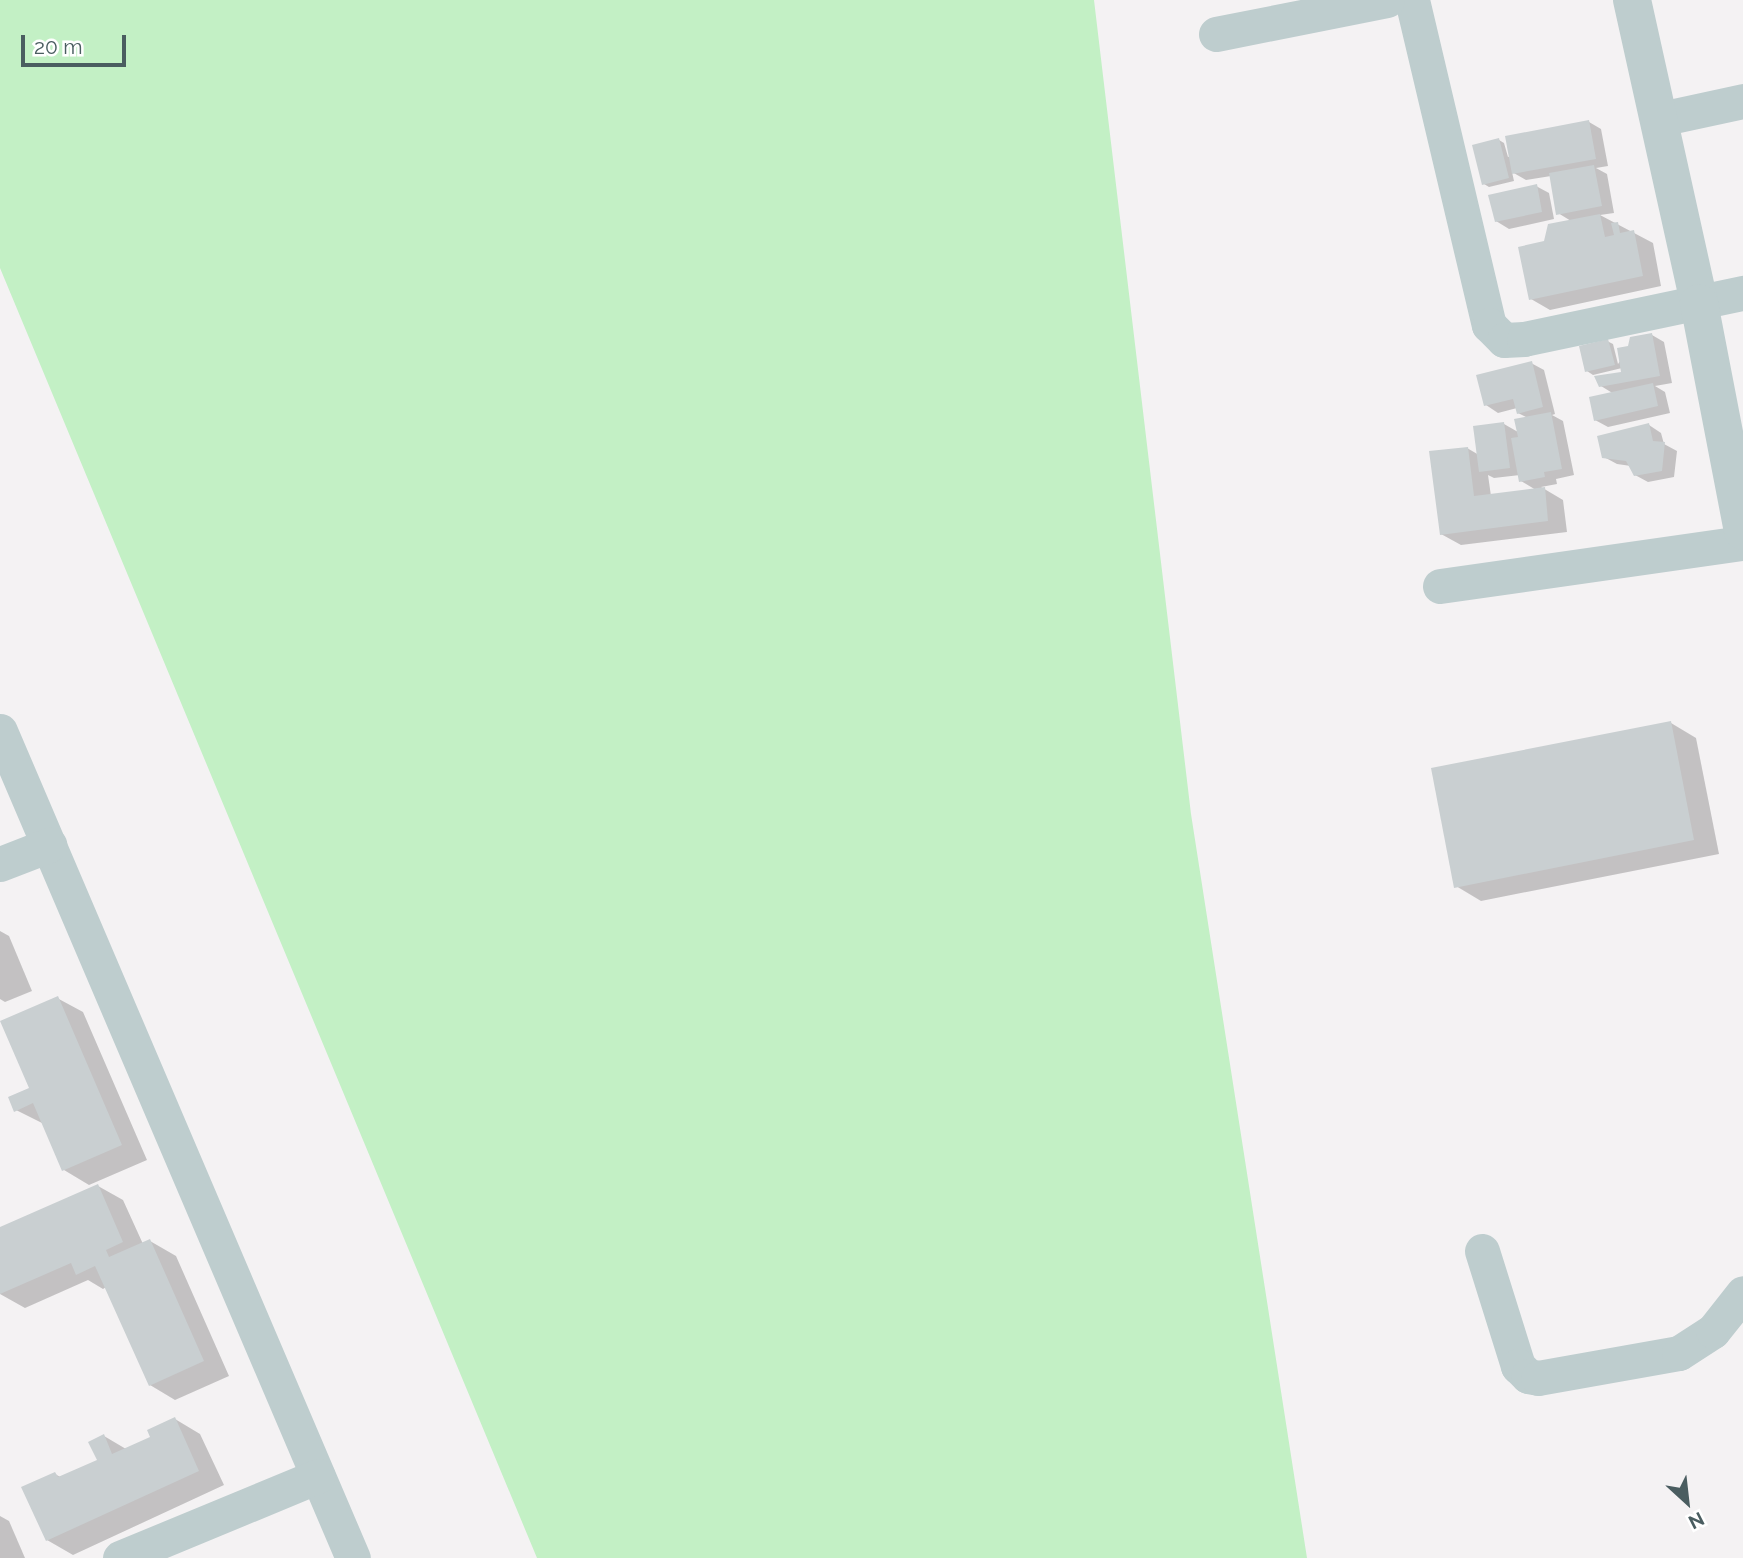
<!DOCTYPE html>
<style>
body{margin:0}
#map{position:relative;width:1743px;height:1558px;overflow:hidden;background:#f4f2f3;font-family:Raleway,sans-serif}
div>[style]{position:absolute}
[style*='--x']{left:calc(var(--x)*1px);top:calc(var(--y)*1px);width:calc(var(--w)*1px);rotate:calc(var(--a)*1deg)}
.green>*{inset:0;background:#c3f0c5}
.shadow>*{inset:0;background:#0003}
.building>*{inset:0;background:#c9cfd1}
.minor>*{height:35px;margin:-17.5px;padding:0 17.5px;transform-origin:17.5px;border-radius:17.5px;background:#becdce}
.tertiary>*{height:38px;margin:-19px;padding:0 19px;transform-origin:19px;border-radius:19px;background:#becdce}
span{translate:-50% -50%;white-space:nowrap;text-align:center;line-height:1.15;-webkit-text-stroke:5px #fff;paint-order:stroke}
.north{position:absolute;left:1652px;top:1467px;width:70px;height:70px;-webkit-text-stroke:5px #fff;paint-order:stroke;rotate:153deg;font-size:19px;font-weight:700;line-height:28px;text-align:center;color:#4a5d60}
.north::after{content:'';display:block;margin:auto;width:24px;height:32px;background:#4a5d60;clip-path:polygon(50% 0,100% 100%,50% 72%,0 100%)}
.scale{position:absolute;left:21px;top:35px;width:105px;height:32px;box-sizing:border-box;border:4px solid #4a5d60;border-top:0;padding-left:9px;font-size:21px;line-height:24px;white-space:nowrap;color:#4a5d60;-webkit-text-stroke:5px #fff;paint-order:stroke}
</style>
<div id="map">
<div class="green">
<i style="clip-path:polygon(0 0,1094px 0,1191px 814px,1307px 1558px,537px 1558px,0 268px)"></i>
</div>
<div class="shadow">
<i style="clip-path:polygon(1589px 122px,1601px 129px,1608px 166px,1596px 168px,1607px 174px,1614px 213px,1600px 215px,1653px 243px,1661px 286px,1550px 310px,1531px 299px,1545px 243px,1571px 221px,1558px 213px,1551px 176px,1526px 180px,1512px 172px,1514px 181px,1489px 187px,1484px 184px,1499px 140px,1504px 143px,1508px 157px)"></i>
<i style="clip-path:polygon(1536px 186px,1549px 193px,1554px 219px,1509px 229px,1496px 221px)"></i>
<i style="clip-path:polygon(1652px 335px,1664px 342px,1672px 383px,1655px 386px,1665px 392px,1670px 413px,1608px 427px,1595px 420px,1614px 394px,1601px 386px,1623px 373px,1622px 368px,1593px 375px,1587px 371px,1607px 341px,1613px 344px,1618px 364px,1629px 348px)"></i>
<i style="clip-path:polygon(evenodd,1531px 363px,1544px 370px,1555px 414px,1552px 415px,1563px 421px,1574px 475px,1556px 479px,1557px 484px,1541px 487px,1563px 500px,1567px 532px,1461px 545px,1441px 534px,1467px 448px,1479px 455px,1504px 424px,1518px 432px,1528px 418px,1518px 413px,1517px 408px,1498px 413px,1486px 405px,1531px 363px,1488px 475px,1494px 478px,1520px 475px,1521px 481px,1536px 490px,1491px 496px,1488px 475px)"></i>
<i style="clip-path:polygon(1649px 425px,1661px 433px,1664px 444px,1677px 451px,1674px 477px,1648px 482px,1635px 475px,1631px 466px,1617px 464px,1604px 457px)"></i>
<i style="clip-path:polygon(1671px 723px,1696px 738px,1719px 854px,1481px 901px,1456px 886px)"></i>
<i style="clip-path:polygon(0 931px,9px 936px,32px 991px,5px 1002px,0 999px)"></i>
<i style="clip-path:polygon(57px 998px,83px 1012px,147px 1160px,89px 1185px,64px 1170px,44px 1124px,16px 1110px,31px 1089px)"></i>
<i style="clip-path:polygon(98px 1186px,123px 1200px,143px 1244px,150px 1241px,176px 1256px,229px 1376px,175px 1400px,150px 1385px,106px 1287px,103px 1289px,88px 1280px,25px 1308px,0 1294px,0 1229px)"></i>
<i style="clip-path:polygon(175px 1419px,200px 1434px,224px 1485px,73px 1555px,47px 1540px,55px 1474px,62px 1478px,99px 1461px,104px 1436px,126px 1449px,153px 1437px)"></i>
<i style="clip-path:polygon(0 1516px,9px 1521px,25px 1558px,0 1558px)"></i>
</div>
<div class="building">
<i style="clip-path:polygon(1589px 120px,1596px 159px,1512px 174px,1505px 136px)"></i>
<i style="clip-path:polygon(1499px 138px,1509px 178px,1482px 185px,1472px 145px)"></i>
<i style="clip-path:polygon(1594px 165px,1602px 206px,1556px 215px,1549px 173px)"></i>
<i style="clip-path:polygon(1537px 184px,1542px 212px,1495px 222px,1488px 195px)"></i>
<i style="clip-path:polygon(1600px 214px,1605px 237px,1614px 235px,1611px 223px,1618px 222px,1620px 233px,1634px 230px,1643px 276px,1529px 300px,1518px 247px,1544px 241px,1548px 224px)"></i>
<i style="clip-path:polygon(1652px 333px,1660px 376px,1599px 387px,1594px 376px,1621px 372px,1617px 348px,1628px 346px,1630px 337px)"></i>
<i style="clip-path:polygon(1608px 339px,1615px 365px,1585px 372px,1579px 346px)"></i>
<i style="clip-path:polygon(1532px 361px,1543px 407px,1517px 414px,1513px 399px,1484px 406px,1476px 375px)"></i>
<i style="clip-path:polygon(1653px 383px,1658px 406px,1594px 421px,1589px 397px)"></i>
<i style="clip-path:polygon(1551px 412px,1562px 469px,1544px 472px,1545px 477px,1519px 482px,1511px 438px,1518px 437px,1514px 419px)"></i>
<i style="clip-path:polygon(1504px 422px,1510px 468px,1479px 472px,1473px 426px)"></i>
<i style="clip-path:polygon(1649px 423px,1653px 441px,1665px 442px,1662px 471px,1634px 476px,1626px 461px,1602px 458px,1597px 436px)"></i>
<i style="clip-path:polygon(1468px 447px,1474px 496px,1545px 487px,1548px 521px,1440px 535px,1429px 451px)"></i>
<i style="clip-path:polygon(1671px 721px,1694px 840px,1454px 888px,1431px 768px)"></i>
<i style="clip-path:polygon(58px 996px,122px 1145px,62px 1171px,33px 1103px,14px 1112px,8px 1097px,29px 1088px,0 1021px)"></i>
<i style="clip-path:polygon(98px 1184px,123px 1242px,106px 1250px,109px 1257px,150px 1239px,204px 1361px,149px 1386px,95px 1266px,76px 1275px,71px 1263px,0 1294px,0 1227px)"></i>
<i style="clip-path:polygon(175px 1417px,199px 1471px,46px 1541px,21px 1487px,55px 1472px,58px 1477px,97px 1460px,88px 1442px,104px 1434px,112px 1454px,150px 1437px,147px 1430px)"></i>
</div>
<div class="minor">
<i style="--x:1412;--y:0;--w:334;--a:76.7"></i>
<i style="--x:1489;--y:325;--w:21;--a:45"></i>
<i style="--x:1504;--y:340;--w:20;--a:-3"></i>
<i style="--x:1524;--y:339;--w:224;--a:-11.9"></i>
<i style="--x:1216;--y:34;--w:174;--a:-11.2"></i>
<i style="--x:1660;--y:119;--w:85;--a:-12.2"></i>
<i style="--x:1440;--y:586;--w:306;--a:-8.1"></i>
<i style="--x:0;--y:731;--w:899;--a:66.89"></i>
<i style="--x:0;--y:864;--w:53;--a:-21.2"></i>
<i style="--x:1482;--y:1251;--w:121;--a:72.6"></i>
<i style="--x:1518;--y:1366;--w:14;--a:45"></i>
<i style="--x:1528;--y:1376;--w:10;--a:11"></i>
<i style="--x:1538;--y:1378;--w:143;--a:-10.1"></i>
<i style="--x:1679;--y:1353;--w:40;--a:-32.9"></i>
<i style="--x:1713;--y:1331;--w:48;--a:-51.7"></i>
<i style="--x:120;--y:1558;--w:214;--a:-22.5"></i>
</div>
<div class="tertiary">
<i style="--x:1632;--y:0;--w:310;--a:77.5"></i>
<i style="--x:1699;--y:303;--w:232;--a:79.1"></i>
</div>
<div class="north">N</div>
<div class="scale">20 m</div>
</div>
